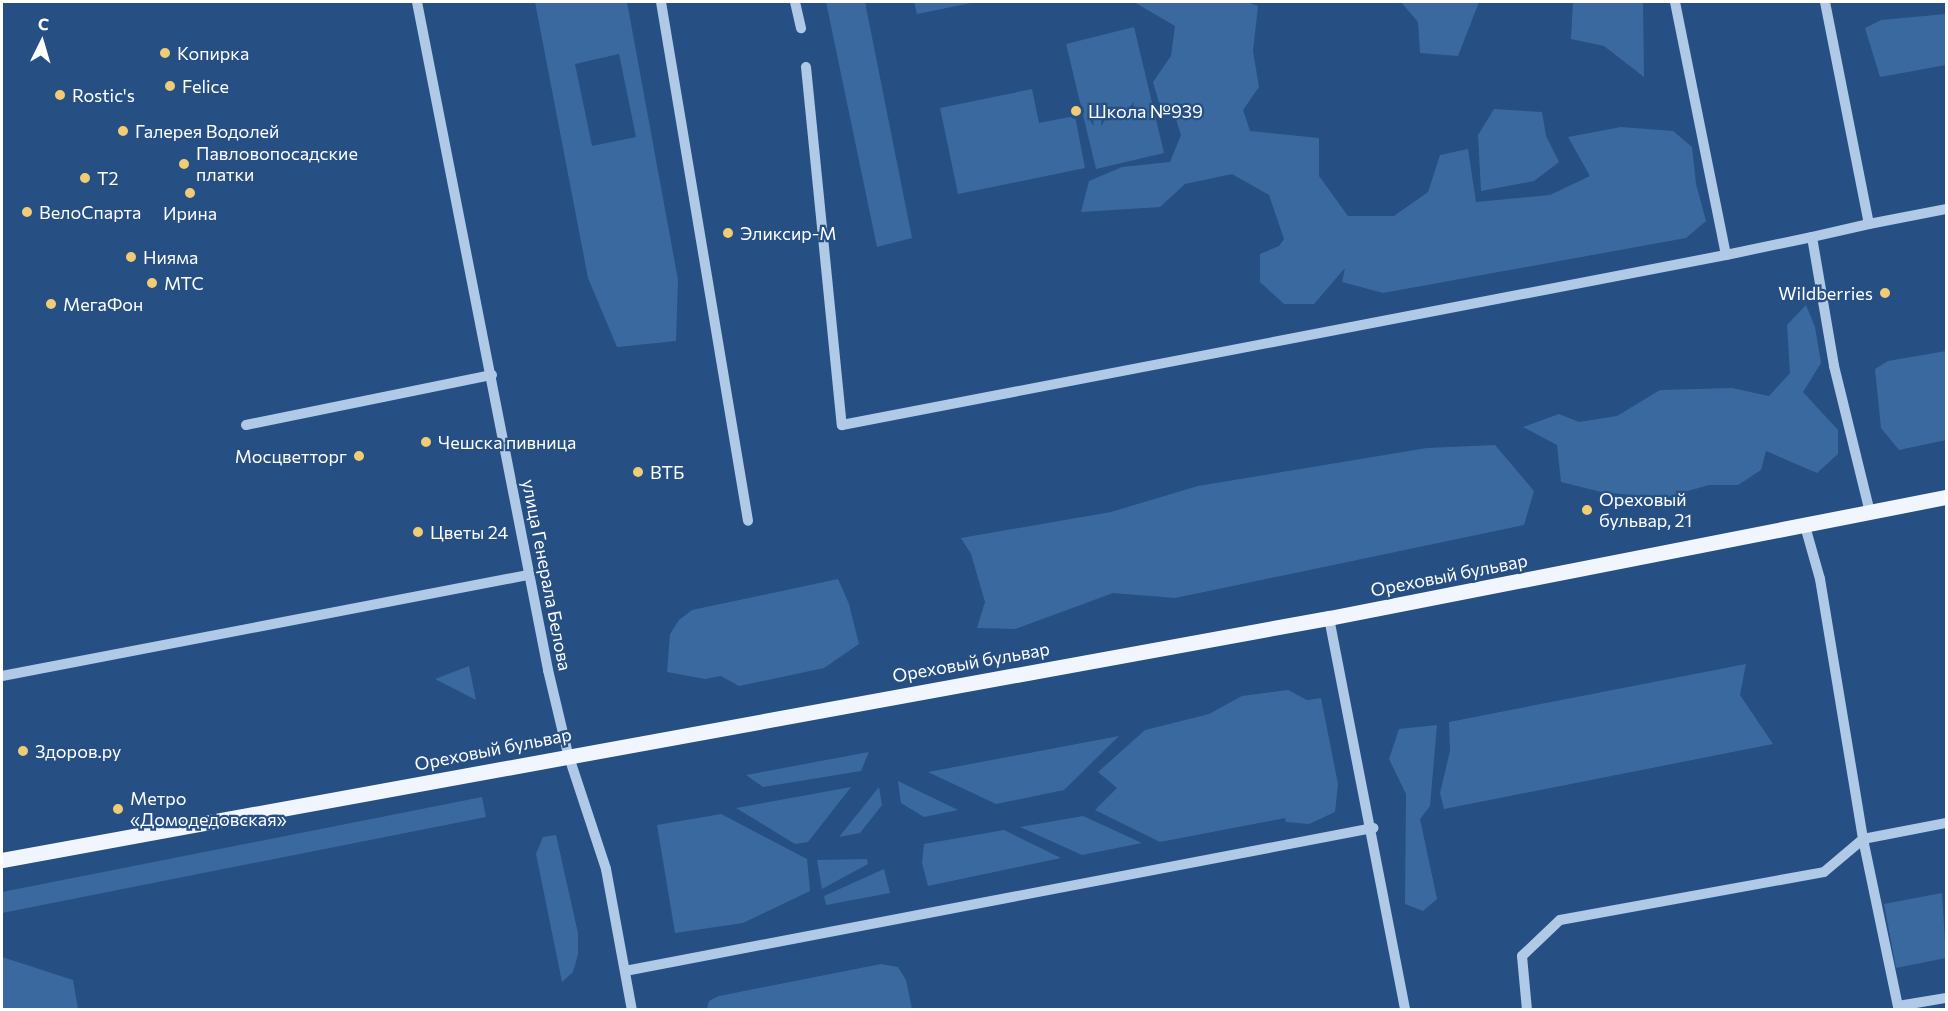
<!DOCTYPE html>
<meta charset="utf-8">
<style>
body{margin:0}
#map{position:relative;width:1948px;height:1011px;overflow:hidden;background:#264f84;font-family:Commissioner,sans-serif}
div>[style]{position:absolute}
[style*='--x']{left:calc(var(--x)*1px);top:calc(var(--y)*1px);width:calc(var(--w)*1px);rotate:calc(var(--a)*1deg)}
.green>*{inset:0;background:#3a69a0}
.minor>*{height:10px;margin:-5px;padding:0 5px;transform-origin:5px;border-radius:5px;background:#afc9e7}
.major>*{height:15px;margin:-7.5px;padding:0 7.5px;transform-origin:7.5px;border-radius:7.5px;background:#f1f6fe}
.dots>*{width:16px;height:16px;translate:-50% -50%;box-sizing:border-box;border:3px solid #264f84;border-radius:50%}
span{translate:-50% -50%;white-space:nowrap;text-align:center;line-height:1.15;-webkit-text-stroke:4.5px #264f84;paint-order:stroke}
.poi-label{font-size:18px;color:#fff}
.left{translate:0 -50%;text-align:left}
.right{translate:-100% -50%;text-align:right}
.street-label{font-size:18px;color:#fff}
.frame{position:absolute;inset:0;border:3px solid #fff;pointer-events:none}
.north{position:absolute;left:12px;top:12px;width:60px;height:60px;-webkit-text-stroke:4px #264f84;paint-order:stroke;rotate:5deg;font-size:16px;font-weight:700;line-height:24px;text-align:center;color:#fff}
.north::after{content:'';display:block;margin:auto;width:21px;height:27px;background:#fff;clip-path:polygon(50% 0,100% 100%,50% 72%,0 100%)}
</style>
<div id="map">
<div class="green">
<i style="clip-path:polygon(evenodd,535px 2px,627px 2px,678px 280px,676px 341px,617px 347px,588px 278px,535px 2px,619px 54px,636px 137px,592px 146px,575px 64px,619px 54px)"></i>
<i style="clip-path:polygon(826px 2px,865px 2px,912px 238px,877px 247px)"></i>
<i style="clip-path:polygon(914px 2px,976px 2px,917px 14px)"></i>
<i style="clip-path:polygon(1134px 2px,1247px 2px,1258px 6px,1253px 51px,1259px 87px,1243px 110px,1250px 131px,1319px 138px,1319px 176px,1348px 216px,1394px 216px,1428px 192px,1440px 155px,1468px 149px,1476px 202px,1550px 195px,1590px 176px,1568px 137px,1621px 127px,1673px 131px,1692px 147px,1696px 184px,1706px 221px,1686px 238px,1383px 293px,1342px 282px,1345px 268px,1314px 304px,1284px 304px,1260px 282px,1260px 254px,1279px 246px,1284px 239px,1269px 195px,1232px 174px,1185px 184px,1160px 207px,1081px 212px,1089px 181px,1122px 167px,1170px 162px,1181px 135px,1173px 110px,1160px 106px,1153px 82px,1171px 56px,1175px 26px)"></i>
<i style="clip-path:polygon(1401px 2px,1479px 2px,1458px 56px,1420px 53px,1418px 22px)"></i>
<i style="clip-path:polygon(1573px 2px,1643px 2px,1644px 77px,1604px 46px,1571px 39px)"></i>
<i style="clip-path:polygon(1946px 14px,1946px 65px,1880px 77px,1865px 28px,1881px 20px)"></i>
<i style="clip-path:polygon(1134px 27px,1164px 153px,1096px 169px,1066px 44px)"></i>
<i style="clip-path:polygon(1032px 89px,1039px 123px,1075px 116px,1085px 168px,958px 194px,940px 108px)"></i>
<i style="clip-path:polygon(1494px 109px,1542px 112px,1546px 136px,1559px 162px,1534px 181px,1481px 191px,1478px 135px)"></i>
<i style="clip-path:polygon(1806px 305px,1815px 327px,1821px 363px,1803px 392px,1838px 430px,1838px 454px,1817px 473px,1766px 451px,1761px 470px,1738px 485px,1709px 485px,1663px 498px,1601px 492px,1561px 482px,1557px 445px,1523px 427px,1559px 414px,1579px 422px,1617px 416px,1660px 390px,1732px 388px,1769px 396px,1790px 373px,1787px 325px)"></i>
<i style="clip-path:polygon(1946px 351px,1946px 440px,1899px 450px,1881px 428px,1875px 369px,1888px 361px)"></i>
<i style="clip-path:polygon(1495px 445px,1534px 491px,1524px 525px,1175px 598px,1113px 593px,1015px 629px,977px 628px,985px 602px,971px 554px,961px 538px,1111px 512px,1198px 486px,1427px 448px)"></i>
<i style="clip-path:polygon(838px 579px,849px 604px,859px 644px,824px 668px,739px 686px,721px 676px,705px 679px,667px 672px,670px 634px,679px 620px,692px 610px)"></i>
<i style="clip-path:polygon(1746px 664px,1740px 695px,1773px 744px,1444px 809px,1440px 793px,1450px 751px,1449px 722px)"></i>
<i style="clip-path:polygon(469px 666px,476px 700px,435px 679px)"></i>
<i style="clip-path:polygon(1288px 690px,1307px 700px,1321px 698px,1338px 784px,1335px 812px,1309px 824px,1286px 822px,1285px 818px,1160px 842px,1095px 810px,1117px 788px,1098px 772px,1145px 730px,1209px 714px,1242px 696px)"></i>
<i style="clip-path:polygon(1437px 725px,1430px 806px,1420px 819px,1437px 899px,1423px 911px,1405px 904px,1406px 794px,1389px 759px,1399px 729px)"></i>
<i style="clip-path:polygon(1119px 736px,1064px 790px,996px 804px,928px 772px)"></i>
<i style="clip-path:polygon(869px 752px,861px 771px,763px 787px,746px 775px)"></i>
<i style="clip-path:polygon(898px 781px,958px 810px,924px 817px,901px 803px)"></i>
<i style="clip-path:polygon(851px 787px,808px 842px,795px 844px,736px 808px)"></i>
<i style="clip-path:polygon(879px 787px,882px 805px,860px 833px,839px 837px)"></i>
<i style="clip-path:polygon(482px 797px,486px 817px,2px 913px,2px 892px)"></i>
<i style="clip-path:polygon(721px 814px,807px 859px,810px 891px,743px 923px,675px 933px,657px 825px)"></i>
<i style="clip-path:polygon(1083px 816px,1142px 843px,1082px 855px,1020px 827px)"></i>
<i style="clip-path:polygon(1004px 830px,1061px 858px,928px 886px,922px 863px,924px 844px)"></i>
<i style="clip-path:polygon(556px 835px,578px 933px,578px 954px,573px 972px,562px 982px,536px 854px,543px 837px)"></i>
<i style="clip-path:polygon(867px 859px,868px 864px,822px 889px,817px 860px)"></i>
<i style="clip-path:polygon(884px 869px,890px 893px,826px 905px,824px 896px)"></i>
<i style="clip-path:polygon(1942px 893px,1946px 958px,1896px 968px,1884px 904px)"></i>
<i style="clip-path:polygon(2px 957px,73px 980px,78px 1009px,2px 1009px)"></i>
<i style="clip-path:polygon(881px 964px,898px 967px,906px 980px,912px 1009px,707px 1009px,709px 1001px,719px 996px)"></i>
</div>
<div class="minor">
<i style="--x:417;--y:2;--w:681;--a:78.9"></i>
<i style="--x:548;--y:670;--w:86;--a:76.6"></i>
<i style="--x:568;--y:754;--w:121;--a:71.7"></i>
<i style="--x:606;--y:869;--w:143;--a:79.6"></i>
<i style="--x:661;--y:2;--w:526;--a:80.48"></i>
<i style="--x:795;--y:2;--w:27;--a:77"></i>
<i style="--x:1675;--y:2;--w:258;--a:78.6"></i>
<i style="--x:1726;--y:255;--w:88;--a:-11.8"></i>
<i style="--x:1825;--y:2;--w:226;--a:78.8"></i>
<i style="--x:1869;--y:224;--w:58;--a:167.2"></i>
<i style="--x:1812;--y:237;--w:131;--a:80.3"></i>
<i style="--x:1834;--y:366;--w:151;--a:76.2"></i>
<i style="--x:806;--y:67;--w:360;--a:84.3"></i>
<i style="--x:842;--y:425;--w:900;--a:-10.89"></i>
<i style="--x:1869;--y:224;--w:78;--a:-11"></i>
<i style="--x:246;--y:425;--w:251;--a:-11.5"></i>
<i style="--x:1805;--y:526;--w:55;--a:74.2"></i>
<i style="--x:1820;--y:579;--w:264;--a:80.6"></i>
<i style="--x:1863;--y:839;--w:171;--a:78.2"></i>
<i style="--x:1898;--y:1006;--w:49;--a:-9.5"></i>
<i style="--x:1329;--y:618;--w:399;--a:79"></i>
<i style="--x:2;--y:676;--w:536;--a:-10.87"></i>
<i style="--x:625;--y:971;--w:762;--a:-10.82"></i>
<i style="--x:1527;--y:1010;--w:54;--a:-95.3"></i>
<i style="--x:1522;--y:956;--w:52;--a:-43.5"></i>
<i style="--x:1560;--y:920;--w:268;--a:-10.3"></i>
<i style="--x:1824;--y:872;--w:51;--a:-40.2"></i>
<i style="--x:1863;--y:839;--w:85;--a:-10.9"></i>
</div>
<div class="major">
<i style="--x:2;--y:860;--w:1349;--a:-10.34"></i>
<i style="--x:1329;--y:618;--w:629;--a:-11.1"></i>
</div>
<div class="dots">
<i style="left:165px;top:53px;background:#f1cc74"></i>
<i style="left:170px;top:86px;background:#f1cc74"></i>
<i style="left:60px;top:95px;background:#f1cc74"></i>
<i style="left:1076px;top:111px;background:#f1cc74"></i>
<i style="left:123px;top:131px;background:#f1cc74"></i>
<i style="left:184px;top:164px;background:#f1cc74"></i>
<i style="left:85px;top:178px;background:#f1cc74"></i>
<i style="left:190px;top:193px;background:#f1cc74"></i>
<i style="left:27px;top:212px;background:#f1cc74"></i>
<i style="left:728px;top:233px;background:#f1cc74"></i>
<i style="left:131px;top:257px;background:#f1cc74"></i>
<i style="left:152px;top:283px;background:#f1cc74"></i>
<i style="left:1885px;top:293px;background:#f1cc74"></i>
<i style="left:51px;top:304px;background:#f1cc74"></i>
<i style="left:426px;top:442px;background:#f1cc74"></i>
<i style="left:359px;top:456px;background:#f1cc74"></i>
<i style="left:638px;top:472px;background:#f1cc74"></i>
<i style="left:1587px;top:510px;background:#f1cc74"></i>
<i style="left:418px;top:532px;background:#f1cc74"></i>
<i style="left:23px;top:751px;background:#f1cc74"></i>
<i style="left:118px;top:809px;background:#f1cc74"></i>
</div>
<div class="poi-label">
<span class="left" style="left:177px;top:53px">Копирка</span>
<span class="left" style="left:182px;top:86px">Felice</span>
<span class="left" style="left:72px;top:95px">Rostic's</span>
<span class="left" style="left:1088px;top:111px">Школа №939</span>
<span class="left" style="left:135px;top:131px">Галерея Водолей</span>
<span class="left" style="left:196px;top:164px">Павловопосадские<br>платки</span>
<span class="left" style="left:97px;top:178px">T2</span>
<span class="left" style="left:39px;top:212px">ВелоСпарта</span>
<span style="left:190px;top:213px">Ирина</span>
<span class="left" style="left:740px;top:233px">Эликсир-М</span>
<span class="left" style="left:143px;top:257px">Нияма</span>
<span class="left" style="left:164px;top:283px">МТС</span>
<span class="right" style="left:1873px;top:293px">Wildberries</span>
<span class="left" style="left:63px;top:304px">МегаФон</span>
<span class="left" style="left:438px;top:442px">Чешска пивница</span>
<span class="right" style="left:347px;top:456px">Мосцветторг</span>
<span class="left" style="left:650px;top:472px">ВТБ</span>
<span class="left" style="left:1599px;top:510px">Ореховый<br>бульвар, 21</span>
<span class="left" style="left:430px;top:532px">Цветы 24</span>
<span class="left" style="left:35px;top:751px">Здоров.ру</span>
<span class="left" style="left:130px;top:809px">Метро<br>«Домодедовская»</span>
</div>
<div class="street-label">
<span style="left:547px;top:575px;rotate:79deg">улица Генерала Белова</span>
<span style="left:1449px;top:575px;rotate:-11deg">Ореховый бульвар</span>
<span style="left:971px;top:662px;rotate:-10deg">Ореховый бульвар</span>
<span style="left:493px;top:749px;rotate:-11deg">Ореховый бульвар</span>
</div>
<div class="frame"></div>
<div class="north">С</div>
</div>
